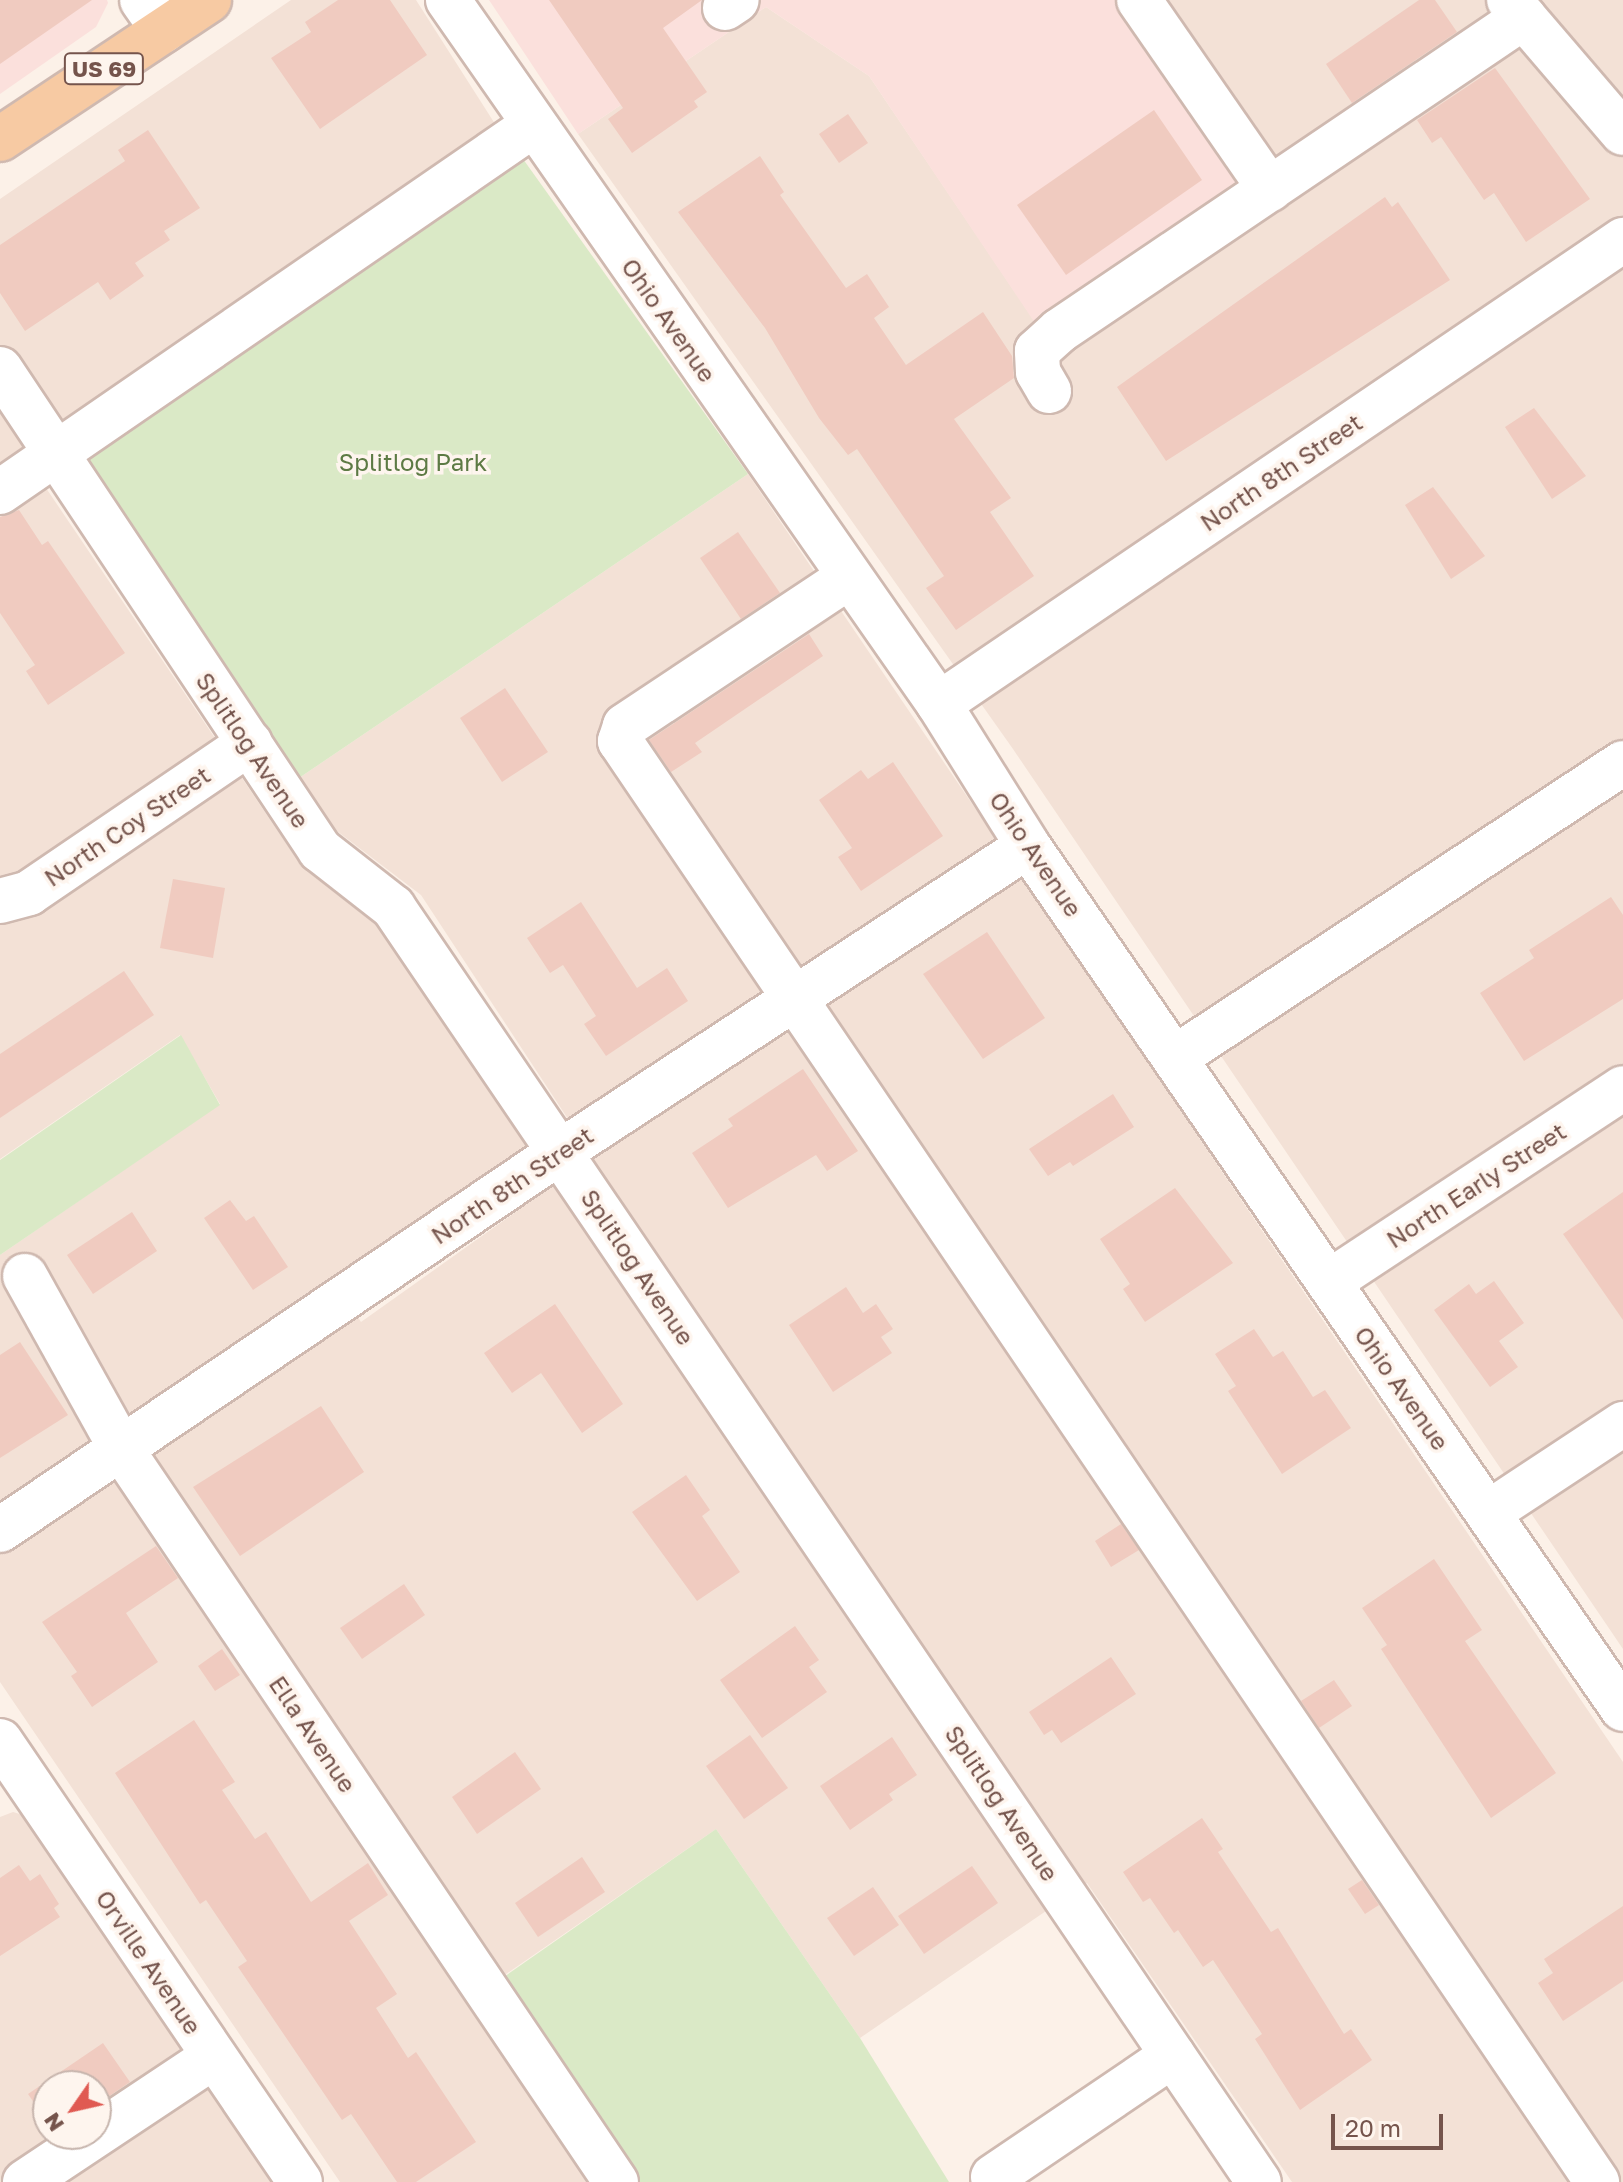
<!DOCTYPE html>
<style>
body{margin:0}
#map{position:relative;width:1623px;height:2182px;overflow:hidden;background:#fcf1e8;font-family:"Golos Text",sans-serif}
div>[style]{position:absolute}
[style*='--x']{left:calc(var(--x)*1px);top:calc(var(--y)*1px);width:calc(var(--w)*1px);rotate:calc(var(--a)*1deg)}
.residential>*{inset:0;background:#f3e1d6}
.commercial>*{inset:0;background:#fbe0dc}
.green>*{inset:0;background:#dae9c6}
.building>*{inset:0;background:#f0cbc0}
.roads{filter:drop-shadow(2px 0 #cfb9b0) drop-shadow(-2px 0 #cfb9b0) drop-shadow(0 2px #cfb9b0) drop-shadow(0 -2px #cfb9b0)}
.minor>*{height:44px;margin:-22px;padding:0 22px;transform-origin:22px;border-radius:22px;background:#fff}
.major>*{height:44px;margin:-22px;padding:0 22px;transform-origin:22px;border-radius:22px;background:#f7caa3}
span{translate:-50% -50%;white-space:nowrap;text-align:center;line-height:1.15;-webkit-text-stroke:7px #fef5ee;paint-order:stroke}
.shield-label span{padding:2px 6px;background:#fef5ee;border:2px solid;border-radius:6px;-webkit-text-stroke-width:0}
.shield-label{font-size:22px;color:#75544c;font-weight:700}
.street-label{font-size:24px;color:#75544c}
.park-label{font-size:24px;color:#5d7a44}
.north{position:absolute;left:32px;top:2070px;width:80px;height:80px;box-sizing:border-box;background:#fef5ee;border:2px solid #c7b5ad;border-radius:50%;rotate:236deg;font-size:22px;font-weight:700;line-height:32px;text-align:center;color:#75544c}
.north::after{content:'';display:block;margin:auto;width:28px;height:36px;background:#e05a52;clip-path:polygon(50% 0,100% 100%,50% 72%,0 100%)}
.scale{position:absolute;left:1331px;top:2114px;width:112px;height:36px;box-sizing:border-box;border:4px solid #75544c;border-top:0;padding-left:10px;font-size:24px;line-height:28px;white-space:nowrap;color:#75544c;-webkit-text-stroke:6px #fef5ee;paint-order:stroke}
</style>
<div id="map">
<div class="residential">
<i style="clip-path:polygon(291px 0,416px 0,497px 127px,23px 454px,298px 861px,384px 928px,528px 1139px,523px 1156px,335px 1281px,361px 1322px,593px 1157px,421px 895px,333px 828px,299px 778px,748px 474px,1623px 1762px,1623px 2182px,1292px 2182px,1087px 1883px,860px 2038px,716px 1829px,470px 1999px,594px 2182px,340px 2182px,0 1682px,0 1255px,220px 1104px,180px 1035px,0 1159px,0 199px)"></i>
<i style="clip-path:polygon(1165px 0,1623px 0,1623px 1649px,1013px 749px,578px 134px,766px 7px,869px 76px,1052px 347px)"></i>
<i style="clip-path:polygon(evenodd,13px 1812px,30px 1817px,277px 2182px,0 2182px,0 1817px,13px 1812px,48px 2086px,96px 2086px,96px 2134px,48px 2134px,48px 2086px)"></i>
</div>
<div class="commercial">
<i style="clip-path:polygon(0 0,107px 0,108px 3px,96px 27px,0 94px)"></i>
<i style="clip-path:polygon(489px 0,1165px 0,1277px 167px,1039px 329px,869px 76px,766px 7px,578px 134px)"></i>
</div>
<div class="green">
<i style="clip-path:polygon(518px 152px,748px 474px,299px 778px,78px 450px)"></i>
<i style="clip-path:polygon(181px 1035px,220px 1105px,0 1255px,0 1160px)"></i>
<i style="clip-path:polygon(716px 1829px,860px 2038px,949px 2182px,632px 2182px,498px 1981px)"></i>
</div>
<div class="building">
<i style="clip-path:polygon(0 0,92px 0,0 64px)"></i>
<i style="clip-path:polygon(338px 0,390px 0,427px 55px,320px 129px,271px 58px,311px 32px,305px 22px)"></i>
<i style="clip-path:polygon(549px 0,702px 0,663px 28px,707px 92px,694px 101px,698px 107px,632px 153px,608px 119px,623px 108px)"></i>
<i style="clip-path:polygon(1419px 0,1435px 0,1457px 32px,1352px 103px,1326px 64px)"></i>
<i style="clip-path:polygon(1495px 68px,1590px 199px,1526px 242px,1494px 193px,1484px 200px,1441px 137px,1432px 143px,1417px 120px)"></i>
<i style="clip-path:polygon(1154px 110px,1202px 180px,1066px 275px,1017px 205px)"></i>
<i style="clip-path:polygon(848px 114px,868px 143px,839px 163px,819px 134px)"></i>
<i style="clip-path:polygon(148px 130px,200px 208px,164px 231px,170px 240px,135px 263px,144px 276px,110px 300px,98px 282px,25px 331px,0 293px,0 245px,125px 161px,118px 150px)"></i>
<i style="clip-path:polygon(760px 156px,784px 192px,780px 195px,846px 288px,867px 274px,889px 307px,874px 318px,906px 365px,983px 312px,1012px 356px,1014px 378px,954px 419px,1011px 498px,990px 512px,1034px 576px,956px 630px,926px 588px,944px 576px,857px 449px,848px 455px,819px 418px,765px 328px,678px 212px)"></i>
<i style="clip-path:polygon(1385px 197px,1392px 207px,1398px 202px,1450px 280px,1166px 461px,1117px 387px)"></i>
<i style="clip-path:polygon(1534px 408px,1586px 476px,1552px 499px,1505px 427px)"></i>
<i style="clip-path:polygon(1433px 487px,1485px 556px,1451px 579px,1405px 505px)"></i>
<i style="clip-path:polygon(19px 510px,42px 545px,48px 541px,125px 653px,48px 705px,26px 671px,35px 665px,0 613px,0 517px)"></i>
<i style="clip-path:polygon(738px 532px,780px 593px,741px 619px,700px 558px)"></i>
<i style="clip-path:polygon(809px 634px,823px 656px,695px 743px,702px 752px,671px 772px,649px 740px)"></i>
<i style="clip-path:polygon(505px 688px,548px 752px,502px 782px,460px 718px)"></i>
<i style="clip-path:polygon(893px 762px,943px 836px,861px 891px,838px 857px,852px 848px,819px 800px,861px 770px,868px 779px)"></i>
<i style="clip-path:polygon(173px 879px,225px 888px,213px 958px,160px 948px)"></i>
<i style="clip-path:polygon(1611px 897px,1623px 915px,1623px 999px,1524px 1061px,1480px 993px,1534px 958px,1529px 950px)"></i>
<i style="clip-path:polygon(581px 902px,637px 988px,667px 968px,688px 1001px,606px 1056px,584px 1024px,596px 1016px,563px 965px,550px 973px,527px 938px)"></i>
<i style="clip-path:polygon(987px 932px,1045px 1018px,983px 1059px,923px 974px)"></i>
<i style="clip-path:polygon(124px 971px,154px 1015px,0 1118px,0 1054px)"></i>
<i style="clip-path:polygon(803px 1069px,858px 1151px,827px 1171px,816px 1155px,728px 1208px,692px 1153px,733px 1126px,728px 1119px)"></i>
<i style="clip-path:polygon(1113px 1094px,1134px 1127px,1073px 1166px,1070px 1162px,1048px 1176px,1029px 1149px)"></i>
<i style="clip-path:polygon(1175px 1188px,1233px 1263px,1145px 1322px,1123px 1289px,1130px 1284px,1100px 1239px)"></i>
<i style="clip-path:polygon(1623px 1192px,1623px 1320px,1563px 1234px)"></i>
<i style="clip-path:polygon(230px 1200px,246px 1221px,254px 1216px,288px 1267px,253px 1290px,204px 1218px)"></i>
<i style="clip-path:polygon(132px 1212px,157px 1251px,93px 1294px,67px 1255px)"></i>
<i style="clip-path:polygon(1494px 1281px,1524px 1323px,1499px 1341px,1518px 1367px,1490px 1387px,1434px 1310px,1469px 1284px,1476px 1294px)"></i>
<i style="clip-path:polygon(846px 1287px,863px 1313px,876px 1304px,893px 1329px,881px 1337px,892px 1353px,833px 1392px,789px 1325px)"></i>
<i style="clip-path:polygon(555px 1304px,623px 1404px,582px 1433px,541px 1373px,512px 1393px,484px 1353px)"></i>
<i style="clip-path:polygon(1254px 1329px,1273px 1357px,1283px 1351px,1313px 1397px,1325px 1390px,1351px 1428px,1282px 1474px,1228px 1391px,1236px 1386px,1215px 1354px)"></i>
<i style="clip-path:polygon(20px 1342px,68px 1415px,0 1458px,0 1355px)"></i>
<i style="clip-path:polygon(321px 1406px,364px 1472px,240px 1556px,193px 1487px)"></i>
<i style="clip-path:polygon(686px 1475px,710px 1510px,702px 1516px,740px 1572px,697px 1601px,632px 1512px)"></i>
<i style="clip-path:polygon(1121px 1524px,1139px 1550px,1111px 1567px,1095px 1541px)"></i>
<i style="clip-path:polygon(156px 1546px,178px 1578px,126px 1613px,158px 1662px,92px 1707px,71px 1676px,77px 1672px,42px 1622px)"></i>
<i style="clip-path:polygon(1434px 1559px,1482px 1630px,1465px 1641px,1556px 1773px,1491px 1818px,1381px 1649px,1387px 1645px,1362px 1608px)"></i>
<i style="clip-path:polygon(404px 1584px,425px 1615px,362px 1659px,340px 1628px)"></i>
<i style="clip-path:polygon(795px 1626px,819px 1660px,809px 1667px,827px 1692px,762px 1738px,720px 1680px)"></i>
<i style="clip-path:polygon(222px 1649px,240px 1675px,215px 1691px,198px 1666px)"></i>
<i style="clip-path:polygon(1111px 1657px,1136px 1694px,1061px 1743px,1052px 1730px,1044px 1735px,1029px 1712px)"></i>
<i style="clip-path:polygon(1334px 1680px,1352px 1706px,1319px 1728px,1301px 1701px)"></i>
<i style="clip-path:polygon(194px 1720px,235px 1782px,222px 1790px,255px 1839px,266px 1832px,311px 1902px,368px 1863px,388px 1895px,349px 1921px,397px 1994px,376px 2008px,408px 2058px,416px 2052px,476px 2142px,416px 2182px,397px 2182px,351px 2114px,342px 2120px,238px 1967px,247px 1961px,206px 1900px,200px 1904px,115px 1773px)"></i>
<i style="clip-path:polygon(750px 1735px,788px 1788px,744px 1819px,706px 1766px)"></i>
<i style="clip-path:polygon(892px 1737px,917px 1775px,889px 1794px,893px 1800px,850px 1830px,820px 1786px)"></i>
<i style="clip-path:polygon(515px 1752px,541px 1789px,477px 1834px,452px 1797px)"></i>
<i style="clip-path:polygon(1202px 1818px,1223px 1849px,1218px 1852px,1271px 1932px,1278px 1928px,1344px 2034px,1351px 2029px,1372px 2060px,1300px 2110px,1255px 2039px,1262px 2034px,1213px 1960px,1203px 1967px,1178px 1930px,1174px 1933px,1150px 1898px,1143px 1902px,1123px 1872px)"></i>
<i style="clip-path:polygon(582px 1857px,605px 1892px,538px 1937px,515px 1903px)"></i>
<i style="clip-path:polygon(19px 1865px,30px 1881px,40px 1874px,59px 1904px,54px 1908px,60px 1917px,0 1956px,0 1878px)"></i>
<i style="clip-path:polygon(972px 1866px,998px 1903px,924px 1954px,898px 1916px)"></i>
<i style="clip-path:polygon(1362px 1880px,1379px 1905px,1365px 1914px,1348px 1889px)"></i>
<i style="clip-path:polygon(873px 1887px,899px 1925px,854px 1956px,827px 1918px)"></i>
<i style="clip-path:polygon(1623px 1906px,1623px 1981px,1563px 2021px,1538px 1983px,1553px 1973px,1544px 1959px)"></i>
<i style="clip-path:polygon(103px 2043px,130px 2082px,96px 2105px,96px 2086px,48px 2086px,48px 2123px,28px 2094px)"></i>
</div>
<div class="roads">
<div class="minor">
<i style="--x:142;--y:0;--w:37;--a:55"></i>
<i style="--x:448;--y:0;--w:858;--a:55.11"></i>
<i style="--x:939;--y:704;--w:168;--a:57.9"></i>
<i style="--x:1028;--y:846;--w:1048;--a:55.42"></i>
<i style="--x:1139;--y:0;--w:230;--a:55.3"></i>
<i style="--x:1509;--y:0;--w:175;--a:49.4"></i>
<i style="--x:725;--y:8;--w:14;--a:-34"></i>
<i style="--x:0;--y:369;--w:578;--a:56.36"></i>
<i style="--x:320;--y:850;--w:93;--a:38"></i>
<i style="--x:393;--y:907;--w:1541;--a:55.82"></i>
<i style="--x:1049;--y:391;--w:22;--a:-120"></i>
<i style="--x:1038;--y:372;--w:21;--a:-93"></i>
<i style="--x:1037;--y:351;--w:30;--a:-42"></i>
<i style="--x:1059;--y:331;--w:561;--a:-34.03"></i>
<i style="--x:0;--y:492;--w:646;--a:-34.53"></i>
<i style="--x:849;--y:577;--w:269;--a:146.4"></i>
<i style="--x:625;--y:726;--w:16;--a:108"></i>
<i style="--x:620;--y:741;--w:1741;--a:55.86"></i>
<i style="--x:939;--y:704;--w:827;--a:-34.15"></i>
<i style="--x:0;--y:901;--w:30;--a:-15"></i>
<i style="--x:29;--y:893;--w:267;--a:-34.2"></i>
<i style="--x:1176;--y:1057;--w:535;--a:-33.33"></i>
<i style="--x:25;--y:1276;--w:199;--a:60.9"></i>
<i style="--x:122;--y:1450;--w:883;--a:55.99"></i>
<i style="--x:1329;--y:1282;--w:352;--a:-33.4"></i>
<i style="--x:1488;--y:1513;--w:162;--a:-33.4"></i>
<i style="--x:0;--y:1530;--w:676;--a:-34.02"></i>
<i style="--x:560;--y:1152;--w:559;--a:-33.18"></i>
<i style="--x:0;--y:1741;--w:533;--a:55.77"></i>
<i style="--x:993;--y:2177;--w:217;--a:-34.1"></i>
<i style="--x:25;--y:2182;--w:226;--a:-33.6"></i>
</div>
<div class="major">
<i style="--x:0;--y:139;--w:251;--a:-33.6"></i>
</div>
</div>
<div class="shield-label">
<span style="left:104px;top:69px">US 69</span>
</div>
<div class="street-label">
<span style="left:669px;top:320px;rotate:55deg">Ohio Avenue</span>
<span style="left:1281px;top:472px;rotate:-34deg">North 8th Street</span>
<span style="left:253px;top:750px;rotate:56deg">Splitlog Avenue</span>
<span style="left:127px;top:826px;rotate:-34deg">North Coy Street</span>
<span style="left:1036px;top:854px;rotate:56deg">Ohio Avenue</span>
<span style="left:512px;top:1185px;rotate:-34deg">North 8th Street</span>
<span style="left:1476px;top:1185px;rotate:-33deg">North Early Street</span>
<span style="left:638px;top:1267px;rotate:56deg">Splitlog Avenue</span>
<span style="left:1402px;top:1388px;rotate:55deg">Ohio Avenue</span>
<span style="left:313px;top:1734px;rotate:56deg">Ella Avenue</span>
<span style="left:1002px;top:1803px;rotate:56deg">Splitlog Avenue</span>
<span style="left:149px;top:1962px;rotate:56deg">Orville Avenue</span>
</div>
<div class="park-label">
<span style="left:413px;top:462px">Splitlog Park</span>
</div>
<div class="north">N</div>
<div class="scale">20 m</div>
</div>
